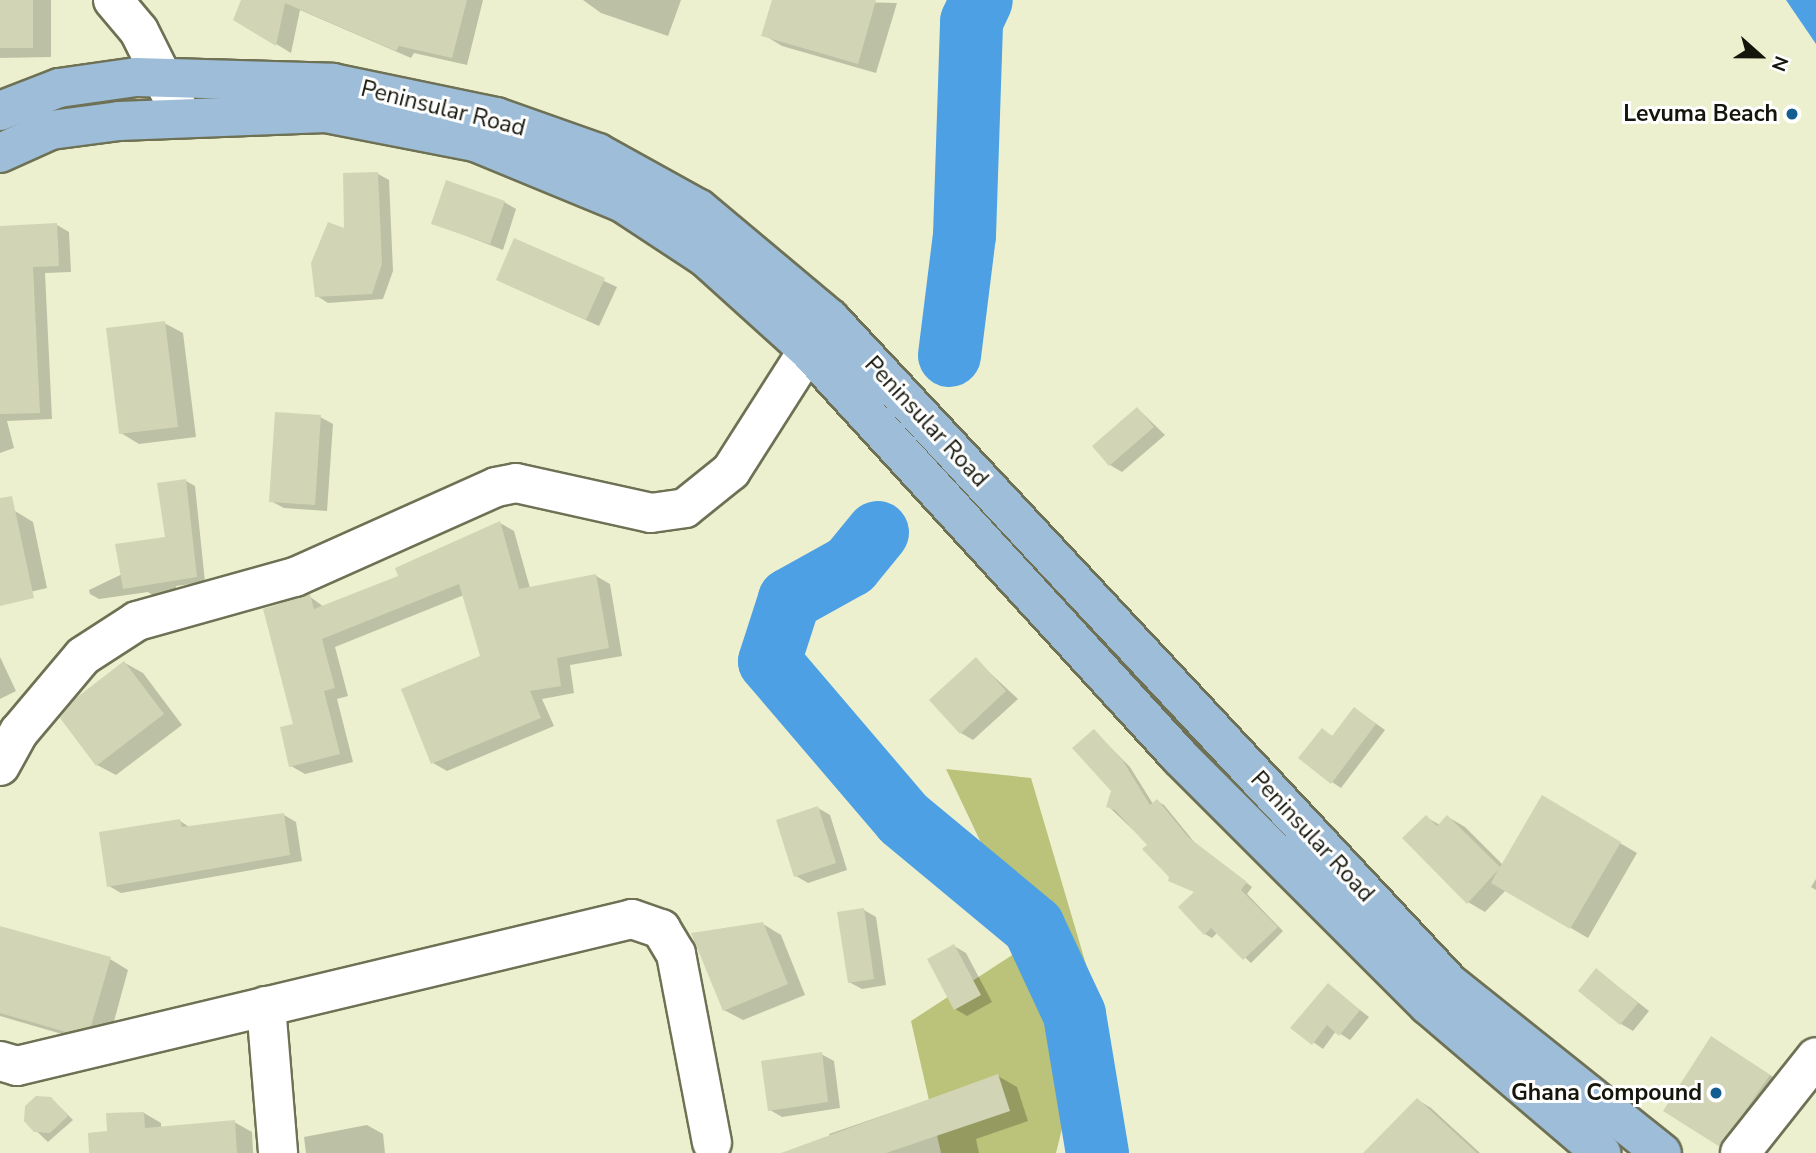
<!DOCTYPE html>
<style>
body{margin:0}
#map{position:relative;width:1816px;height:1153px;overflow:hidden;background:#ecf0cf;font-family:"Nunito Sans",sans-serif}
div>[style]{position:absolute}
[style*='--x']{left:calc(var(--x)*1px);top:calc(var(--y)*1px);width:calc(var(--w)*1px);rotate:calc(var(--a)*1deg)}
.green>*{inset:0;background:#bbc279}
.water>*{inset:0;background:#4da0e3}
.shadow>*{inset:0;background:#0003}
.river>*{height:63px;margin:-31.5px;padding:0 31.5px;transform-origin:31.5px;border-radius:31.5px;background:#4da0e3}
.building>*{inset:0;background:#d1d5b5}
.roads{filter:drop-shadow(2px 0 #6e7154) drop-shadow(-2px 0 #6e7154) drop-shadow(0 2px #6e7154) drop-shadow(0 -2px #6e7154)}
.minor>*{height:38px;margin:-19px;padding:0 19px;transform-origin:19px;border-radius:19px;background:#fff}
.major>*{height:38px;margin:-19px;padding:0 19px;transform-origin:19px;border-radius:19px;background:#9dbdd9}
.dots>*{width:19px;height:19px;translate:-50% -50%;box-sizing:border-box;border:4px solid #fff;border-radius:50%}
span{translate:-50% -50%;white-space:nowrap;text-align:center;line-height:1.15;-webkit-text-stroke:6px #fff;paint-order:stroke}
.street-label{font-size:23px;color:#15160b}
.poi-label{font-size:23px;color:#15160b;font-weight:700}
.right{translate:-100% -50%;text-align:right}
.north{position:absolute;left:1725px;top:21px;width:70px;height:70px;-webkit-text-stroke:5px #fff;paint-order:stroke;rotate:111deg;font-size:19px;font-weight:700;line-height:28px;text-align:center;color:#15160b}
.north::after{content:'';display:block;margin:auto;width:24px;height:32px;background:#15160b;clip-path:polygon(50% 0,100% 100%,50% 72%,0 100%)}
</style>
<div id="map">
<div class="green">
<i style="clip-path:polygon(946px 769px,1031px 778px,1095px 995px,1056px 1153px,941px 1153px,911px 1021px,1029px 944px)"></i>
</div>
<div class="water">
<i style="clip-path:polygon(1786px 0,1816px 0,1816px 44px)"></i>
</div>
<div class="shadow">
<i style="clip-path:polygon(0 0,51px 0,51px 57px,0 58px)"></i>
<i style="clip-path:polygon(243px 0,483px 0,467px 65px,414px 53px,411px 58px,300px 10px,291px 53px,235px 19px)"></i>
<i style="clip-path:polygon(583px 0,681px 0,668px 36px,601px 13px)"></i>
<i style="clip-path:polygon(774px 0,897px 3px,876px 73px,782px 46px,764px 35px)"></i>
<i style="clip-path:polygon(378px 174px,389px 180px,393px 271px,383px 299px,328px 303px,317px 296px,346px 230px)"></i>
<i style="clip-path:polygon(504px 202px,516px 209px,503px 250px,433px 223px)"></i>
<i style="clip-path:polygon(57px 225px,69px 232px,71px 272px,45px 273px,52px 419px,7px 421px,14px 448px,0 453px,0 228px)"></i>
<i style="clip-path:polygon(515px 240px,617px 287px,599px 326px,510px 286px)"></i>
<i style="clip-path:polygon(164px 323px,183px 333px,196px 437px,139px 444px,121px 433px)"></i>
<i style="clip-path:polygon(1138px 409px,1165px 435px,1122px 472px,1110px 465px)"></i>
<i style="clip-path:polygon(320px 417px,333px 424px,327px 511px,284px 508px,271px 501px)"></i>
<i style="clip-path:polygon(186px 481px,195px 486px,205px 582px,176px 586px,176px 594px,158px 599px,148px 592px,99px 599px,90px 594px,89px 590px,139px 566px,167px 539px)"></i>
<i style="clip-path:polygon(15px 511px,33px 522px,47px 588px,0 599px,0 514px)"></i>
<i style="clip-path:polygon(500px 523px,514px 531px,530px 588px,596px 576px,610px 584px,622px 656px,570px 665px,574px 693px,542px 699px,554px 726px,447px 771px,433px 763px,482px 657px,464px 595px,335px 647px,348px 696px,337px 699px,353px 762px,305px 774px,291px 766px,309px 596px,324px 607px,400px 577px)"></i>
<i style="clip-path:polygon(0 657px,16px 691px,0 699px)"></i>
<i style="clip-path:polygon(976px 660px,1018px 699px,973px 740px,961px 733px)"></i>
<i style="clip-path:polygon(125px 663px,143px 673px,182px 725px,116px 775px,97px 765px)"></i>
<i style="clip-path:polygon(1364px 715px,1385px 730px,1341px 788px,1332px 782px,1322px 730px,1334px 737px)"></i>
<i style="clip-path:polygon(1094px 731px,1130px 767px,1153px 804px,1157px 801px,1164px 805px,1195px 843px,1252px 887px,1247px 894px,1283px 931px,1251px 963px,1218px 932px,1212px 938px,1205px 934px,1181px 907px,1196px 893px,1171px 877px,1149px 845px,1108px 806px,1113px 791px)"></i>
<i style="clip-path:polygon(1543px 798px,1637px 853px,1588px 938px,1506px 890px,1485px 912px,1468px 902px,1405px 838px,1426px 817px,1440px 825px,1448px 817px,1465px 827px,1503px 865px)"></i>
<i style="clip-path:polygon(818px 808px,830px 815px,847px 870px,808px 883px,796px 876px)"></i>
<i style="clip-path:polygon(284px 815px,296px 822px,302px 861px,121px 893px,109px 886px,180px 821px,191px 828px)"></i>
<i style="clip-path:polygon(1816px 879px,1816px 890px,1811px 887px)"></i>
<i style="clip-path:polygon(864px 910px,876px 917px,886px 985px,862px 989px,849px 982px)"></i>
<i style="clip-path:polygon(763px 924px,781px 935px,805px 995px,743px 1020px,724px 1010px)"></i>
<i style="clip-path:polygon(0 944px,110px 959px,128px 970px,110px 1036px,86px 1041px,0 1016px)"></i>
<i style="clip-path:polygon(954px 946px,966px 953px,992px 1002px,967px 1016px,955px 1009px)"></i>
<i style="clip-path:polygon(1597px 970px,1649px 1011px,1633px 1031px,1621px 1024px)"></i>
<i style="clip-path:polygon(1328px 985px,1369px 1017px,1350px 1040px,1336px 1031px,1323px 1049px,1292px 1027px)"></i>
<i style="clip-path:polygon(1730px 1049px,1787px 1086px,1734px 1153px,1720px 1145px)"></i>
<i style="clip-path:polygon(821px 1054px,834px 1061px,840px 1108px,782px 1117px,770px 1110px)"></i>
<i style="clip-path:polygon(998px 1076px,1017px 1087px,1028px 1121px,976px 1139px,979px 1153px,837px 1153px,829px 1134px)"></i>
<i style="clip-path:polygon(51px 1098px,73px 1120px,48px 1142px,26px 1121px)"></i>
<i style="clip-path:polygon(1418px 1100px,1431px 1108px,1480px 1153px,1377px 1153px)"></i>
<i style="clip-path:polygon(144px 1113px,161px 1123px,161px 1128px,234px 1122px,252px 1132px,253px 1153px,110px 1153px)"></i>
<i style="clip-path:polygon(367px 1125px,383px 1134px,385px 1153px,306px 1153px,304px 1137px)"></i>
</div>
<div class="river">
<i style="--x:949;--y:355;--w:121;--a:-82.9"></i>
<i style="--x:964;--y:235;--w:214;--a:-88.1"></i>
<i style="--x:971;--y:21;--w:23;--a:-65"></i>
<i style="--x:877;--y:532;--w:43;--a:129.3"></i>
<i style="--x:850;--y:565;--w:70;--a:150.9"></i>
<i style="--x:789;--y:599;--w:65;--a:107.9"></i>
<i style="--x:769;--y:661;--w:206;--a:49.5"></i>
<i style="--x:903;--y:818;--w:169;--a:39.7"></i>
<i style="--x:1033;--y:926;--w:97;--a:65"></i>
<i style="--x:1074;--y:1014;--w:141;--a:80.6"></i>
</div>
<div class="building">
<i style="clip-path:polygon(0 0,33px 0,33px 48px,0 48px)"></i>
<i style="clip-path:polygon(241px 0,467px 0,452px 58px,399px 46px,396px 51px,285px 3px,276px 46px,233px 20px)"></i>
<i style="clip-path:polygon(772px 0,876px 0,858px 64px,761px 36px)"></i>
<i style="clip-path:polygon(378px 172px,382px 264px,372px 294px,315px 297px,311px 263px,328px 222px,344px 228px,343px 173px)"></i>
<i style="clip-path:polygon(446px 180px,505px 201px,490px 244px,431px 224px)"></i>
<i style="clip-path:polygon(57px 223px,59px 266px,33px 267px,40px 413px,0 414px,0 226px)"></i>
<i style="clip-path:polygon(514px 238px,605px 278px,586px 320px,496px 280px)"></i>
<i style="clip-path:polygon(165px 321px,178px 427px,119px 434px,106px 328px)"></i>
<i style="clip-path:polygon(1137px 407px,1154px 427px,1109px 466px,1092px 446px)"></i>
<i style="clip-path:polygon(275px 412px,321px 415px,315px 505px,269px 502px)"></i>
<i style="clip-path:polygon(186px 479px,197px 577px,123px 589px,115px 544px,165px 537px,157px 483px)"></i>
<i style="clip-path:polygon(12px 496px,34px 598px,0 606px,0 498px)"></i>
<i style="clip-path:polygon(500px 521px,519px 589px,596px 574px,609px 648px,557px 658px,561px 686px,530px 691px,541px 718px,431px 764px,401px 689px,480px 656px,459px 584px,322px 639px,335px 688px,324px 691px,340px 754px,289px 767px,280px 727px,293px 724px,263px 609px,310px 594px,314px 609px,398px 576px,395px 568px)"></i>
<i style="clip-path:polygon(976px 657px,1006px 691px,960px 734px,929px 700px)"></i>
<i style="clip-path:polygon(124px 661px,164px 714px,96px 766px,60px 718px,76px 698px)"></i>
<i style="clip-path:polygon(1354px 707px,1376px 724px,1331px 784px,1298px 758px,1322px 728px,1332px 736px)"></i>
<i style="clip-path:polygon(1094px 729px,1123px 761px,1150px 805px,1157px 799px,1188px 837px,1247px 882px,1241px 890px,1278px 927px,1243px 960px,1211px 928px,1204px 935px,1178px 907px,1194px 892px,1168px 881px,1169px 877px,1142px 849px,1147px 845px,1115px 810px,1106px 807px,1111px 791px,1072px 748px)"></i>
<i style="clip-path:polygon(1542px 795px,1621px 842px,1570px 929px,1491px 883px,1498px 870px,1467px 904px,1402px 838px,1426px 815px,1437px 826px,1447px 815px,1500px 867px)"></i>
<i style="clip-path:polygon(818px 806px,836px 863px,794px 877px,776px 820px)"></i>
<i style="clip-path:polygon(284px 813px,290px 855px,107px 887px,99px 832px,180px 819px,182px 827px)"></i>
<i style="clip-path:polygon(864px 908px,874px 979px,848px 983px,837px 912px)"></i>
<i style="clip-path:polygon(763px 922px,788px 984px,723px 1011px,691px 933px)"></i>
<i style="clip-path:polygon(0 926px,111px 957px,91px 1026px,66px 1032px,0 1013px)"></i>
<i style="clip-path:polygon(954px 944px,981px 995px,954px 1010px,927px 959px)"></i>
<i style="clip-path:polygon(1596px 968px,1638px 1003px,1620px 1025px,1578px 991px)"></i>
<i style="clip-path:polygon(1328px 983px,1360px 1010px,1339px 1036px,1327px 1025px,1312px 1045px,1290px 1028px)"></i>
<i style="clip-path:polygon(1711px 1036px,1770px 1075px,1720px 1147px,1663px 1111px)"></i>
<i style="clip-path:polygon(822px 1052px,828px 1102px,768px 1111px,761px 1061px)"></i>
<i style="clip-path:polygon(998px 1074px,1010px 1111px,886px 1153px,781px 1153px)"></i>
<i style="clip-path:polygon(36px 1096px,51px 1097px,68px 1116px,50px 1133px,34px 1132px,24px 1121px,25px 1106px)"></i>
<i style="clip-path:polygon(1417px 1098px,1477px 1153px,1363px 1153px)"></i>
<i style="clip-path:polygon(144px 1112px,145px 1128px,235px 1120px,237px 1153px,89px 1153px,88px 1133px,107px 1131px,106px 1113px)"></i>
</div>
<div class="roads">
<div class="minor">
<i style="--x:113;--y:0;--w:40;--a:50"></i>
<i style="--x:139;--y:31;--w:94;--a:63.4"></i>
<i style="--x:0;--y:766;--w:39;--a:-61"></i>
<i style="--x:19;--y:732;--w:99;--a:-49.9"></i>
<i style="--x:83;--y:656;--w:64;--a:-32.9"></i>
<i style="--x:137;--y:621;--w:164;--a:-15.6"></i>
<i style="--x:295;--y:577;--w:220;--a:-24.1"></i>
<i style="--x:496;--y:487;--w:20;--a:-11"></i>
<i style="--x:516;--y:483;--w:138;--a:12.5"></i>
<i style="--x:651;--y:513;--w:34;--a:-8"></i>
<i style="--x:685;--y:508;--w:59;--a:-38.8"></i>
<i style="--x:731;--y:471;--w:143;--a:-57.5"></i>
<i style="--x:266;--y:1006;--w:147;--a:85.3"></i>
<i style="--x:0;--y:1061;--w:18;--a:16"></i>
<i style="--x:17;--y:1066;--w:632;--a:-13.44"></i>
<i style="--x:632;--y:919;--w:31;--a:19"></i>
<i style="--x:661;--y:929;--w:29;--a:59"></i>
<i style="--x:676;--y:954;--w:192;--a:79.2"></i>
<i style="--x:1740;--y:1153;--w:122;--a:-51.6"></i>
</div>
<div class="major">
<i style="--x:0;--y:111;--w:63;--a:-21.3"></i>
<i style="--x:59;--y:88;--w:78;--a:-8.1"></i>
<i style="--x:136;--y:77;--w:197;--a:1.7"></i>
<i style="--x:333;--y:83;--w:167;--a:11.8"></i>
<i style="--x:496;--y:117;--w:108;--a:19.4"></i>
<i style="--x:598;--y:153;--w:115;--a:29"></i>
<i style="--x:699;--y:209;--w:171;--a:40"></i>
<i style="--x:830;--y:319;--w:909;--a:47.01"></i>
<i style="--x:1450;--y:984;--w:271;--a:38.6"></i>
<i style="--x:0;--y:153;--w:56;--a:-24.3"></i>
<i style="--x:51;--y:130;--w:69;--a:-7.5"></i>
<i style="--x:119;--y:121;--w:207;--a:-2.2"></i>
<i style="--x:326;--y:113;--w:152;--a:11"></i>
<i style="--x:475;--y:142;--w:160;--a:22.4"></i>
<i style="--x:623;--y:203;--w:98;--a:33.4"></i>
<i style="--x:705;--y:257;--w:139;--a:42.1"></i>
<i style="--x:808;--y:350;--w:551;--a:47.57"></i>
<i style="--x:1180;--y:757;--w:351;--a:45"></i>
<i style="--x:1428;--y:1005;--w:228;--a:40.5"></i>
</div>
</div>
<div class="dots">
<i style="left:1792px;top:114px;background:#135d90"></i>
<i style="left:1716px;top:1093px;background:#135d90"></i>
</div>
<div class="street-label">
<span style="left:443px;top:109px;rotate:14deg">Peninsular Road</span>
<span style="left:926px;top:422px;rotate:47deg">Peninsular Road</span>
<span style="left:1312px;top:837px;rotate:47deg">Peninsular Road</span>
</div>
<div class="poi-label">
<span class="right" style="left:1778px;top:114px">Levuma Beach</span>
<span class="right" style="left:1702px;top:1093px">Ghana Compound</span>
</div>
<div class="north">N</div>
</div>
